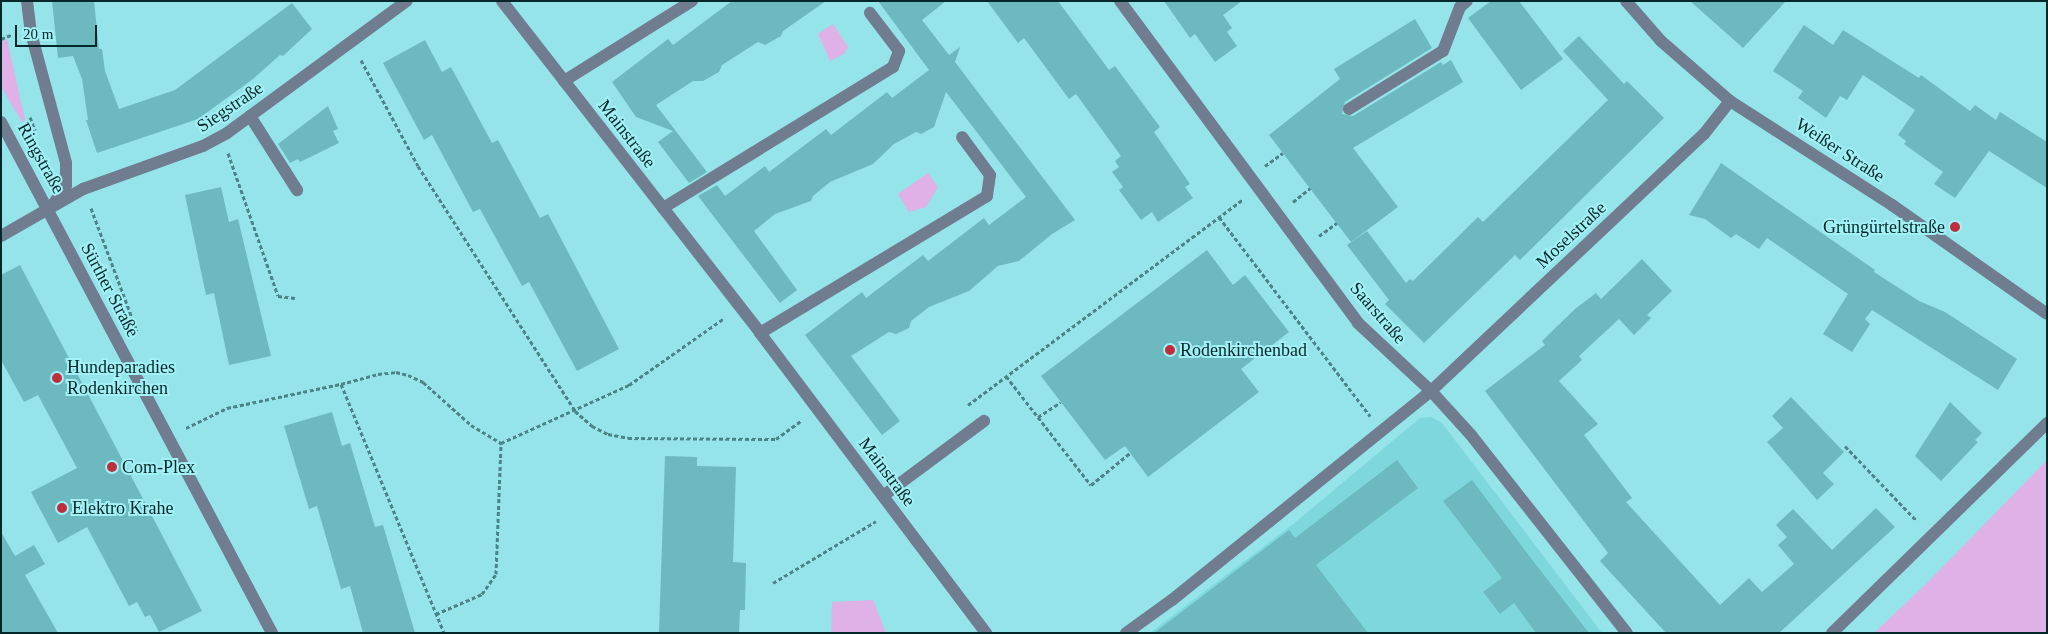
<!DOCTYPE html>
<meta charset="utf-8">
<style>
body{margin:0}
#map{position:relative;width:2048px;height:634px;overflow:hidden;background:#95e4ea;font-family:Georgia,serif}
div>[style]{position:absolute}
[style*='--x']{left:calc(var(--x)*1px);top:calc(var(--y)*1px);width:calc(var(--w)*1px);rotate:calc(var(--a)*1deg)}
.built>*{inset:0;background:#7ed7dd}
.green>*{inset:0;background:#dfb1e6}
.building>*{inset:0;background:#6cbac0}
.path>*{height:3px;margin-top:-1.5px;transform-origin:0;background:repeating-linear-gradient(90deg,#4b8387 0 4px,transparent 0 6.5px)}
.minor>*{height:12px;margin:-6px;padding:0 6px;transform-origin:6px;border-radius:6px;background:#707c90}
.dots>*{width:14px;height:14px;translate:-50% -50%;box-sizing:border-box;border:2px solid #a2f1f7;border-radius:50%}
span{translate:-50% -50%;white-space:nowrap;text-align:center;line-height:1.15;-webkit-text-stroke:4px #a2f1f7;paint-order:stroke}
.street-label{font-size:18px;color:#042729}
.poi-label{font-size:18px;color:#042729}
.right{translate:-100% -50%;text-align:right}
.left{translate:0 -50%;text-align:left}
.frame{position:absolute;inset:0;border:2px solid #042729;pointer-events:none}
.scale{position:absolute;left:15px;top:25px;width:82px;height:22px;box-sizing:border-box;border:2px solid #042729;border-top:0;padding-left:6px;font-size:15px;line-height:18px;white-space:nowrap;color:#042729;-webkit-text-stroke:4px #a2f1f7;paint-order:stroke}
</style>
<div id="map">
<div class="built">
<i style="clip-path:polygon(1431px 417px,1442px 423px,1602px 633px,1150px 633px,1292px 525px,1420px 418px)"></i>
</div>
<div class="green">
<i style="clip-path:polygon(833px 24px,848px 47px,844px 54px,830px 61px,818px 34px)"></i>
<i style="clip-path:polygon(7px 39px,25px 120px,22px 122px,1px 87px,1px 42px)"></i>
<i style="clip-path:polygon(928px 173px,938px 187px,926px 207px,909px 212px,898px 194px)"></i>
<i style="clip-path:polygon(2047px 460px,2047px 633px,1874px 633px,1927px 583px)"></i>
<i style="clip-path:polygon(873px 600px,886px 633px,831px 633px,832px 602px)"></i>
</div>
<div class="building">
<i style="clip-path:polygon(52px 1px,94px 1px,99px 49px,102px 49px,105px 71px,119px 109px,175px 90px,292px 3px,312px 29px,283px 56px,280px 55px,253px 79px,198px 119px,97px 153px,86px 120px,88px 120px,82px 79px,73px 56px,58px 58px)"></i>
<i style="clip-path:polygon(732px 1px,826px 1px,783px 31px,781px 36px,765px 45px,758px 42px,722px 65px,719px 72px,703px 81px,693px 81px,656px 105px,707px 172px,689px 183px,658px 142px,673px 131px,636px 117px,612px 82px,668px 39px,673px 45px)"></i>
<i style="clip-path:polygon(878px 1px,946px 1px,922px 20px,949px 55px,960px 47px,955px 62px,1075px 220px,1052px 234px,1019px 261px,998px 266px,969px 291px,929px 307px,911px 321px,909px 328px,896px 334px,889px 332px,851px 356px,900px 421px,882px 435px,805px 335px,862px 292px,866px 298px,923px 255px,928px 261px,984px 218px,989px 225px,1026px 197px,976px 131px,946px 92px,934px 127px,921px 134px,916px 132px,894px 144px,873px 164px,830px 182px,813px 196px,811px 201px,775px 214px,754px 231px,797px 290px,780px 303px,698px 196px,717px 185px,725px 196px,765px 166px,769px 172px,826px 129px,831px 135px,887px 92px,892px 98px,929px 70px)"></i>
<i style="clip-path:polygon(987px 1px,1058px 1px,1109px 70px,1115px 66px,1160px 127px,1154px 132px,1190px 184px,1185px 187px,1193px 198px,1158px 222px,1152px 212px,1141px 220px,1119px 190px,1123px 187px,1112px 172px,1119px 167px,1115px 161px,1121px 156px,1076px 94px,1069px 99px,1024px 38px,1018px 43px)"></i>
<i style="clip-path:polygon(1164px 1px,1242px 1px,1223px 15px,1232px 28px,1227px 32px,1237px 46px,1215px 62px,1195px 34px,1190px 38px)"></i>
<i style="clip-path:polygon(1491px 1px,1519px 1px,1563px 59px,1521px 90px,1468px 18px)"></i>
<i style="clip-path:polygon(1690px 1px,1786px 1px,1743px 48px)"></i>
<i style="clip-path:polygon(1415px 19px,1432px 48px,1345px 102px,1342px 114px,1353px 116px,1441px 62px,1443px 65px,1451px 60px,1463px 82px,1353px 148px,1398px 207px,1351px 242px,1269px 135px,1340px 79px,1334px 69px)"></i>
<i style="clip-path:polygon(1804px 25px,1833px 45px,1843px 30px,1919px 78px,1921px 75px,1970px 111px,1975px 105px,1996px 120px,2000px 112px,2047px 142px,2047px 188px,1989px 151px,1955px 198px,1934px 184px,1943px 172px,1904px 144px,1906px 141px,1898px 135px,1915px 110px,1863px 75px,1847px 100px,1840px 96px,1826px 118px,1798px 98px,1803px 91px,1773px 71px)"></i>
<i style="clip-path:polygon(1579px 36px,1624px 84px,1627px 81px,1664px 118px,1520px 260px,1515px 255px,1424px 343px,1385px 304px,1389px 300px,1347px 245px,1367px 231px,1406px 283px,1410px 279px,1413px 281px,1478px 217px,1483px 222px,1608px 100px,1563px 51px)"></i>
<i style="clip-path:polygon(425px 40px,442px 72px,451px 67px,492px 143px,498px 140px,540px 218px,548px 214px,619px 349px,577px 371px,529px 282px,522px 286px,480px 209px,473px 212px,432px 135px,424px 140px,383px 63px)"></i>
<i style="clip-path:polygon(328px 106px,338px 129px,333px 131px,339px 143px,300px 162px,298px 159px,290px 163px,278px 144px)"></i>
<i style="clip-path:polygon(1721px 163px,1875px 270px,1874px 272px,1919px 301px,1945px 312px,2017px 359px,1998px 390px,1872px 310px,1865px 319px,1870px 324px,1852px 352px,1823px 334px,1848px 294px,1767px 238px,1759px 249px,1736px 234px,1731px 238px,1705px 219px,1689px 215px)"></i>
<i style="clip-path:polygon(221px 187px,229px 222px,238px 219px,271px 356px,229px 365px,214px 293px,206px 295px,185px 195px)"></i>
<i style="clip-path:polygon(1207px 250px,1233px 285px,1245px 275px,1289px 332px,1241px 369px,1259px 392px,1148px 477px,1125px 446px,1105px 460px,1041px 376px)"></i>
<i style="clip-path:polygon(1642px 259px,1672px 291px,1647px 315px,1651px 318px,1634px 335px,1619px 319px,1579px 356px,1582px 360px,1559px 381px,1598px 424px,1584px 435px,1632px 498px,1626px 502px,1720px 605px,1749px 578px,1762px 592px,1794px 564px,1778px 545px,1787px 537px,1776px 525px,1793px 509px,1832px 550px,1876px 508px,1895px 527px,1779px 633px,1666px 633px,1600px 561px,1608px 553px,1485px 391px,1545px 345px,1542px 341px,1575px 309px,1596px 293px,1601px 299px)"></i>
<i style="clip-path:polygon(20px 265px,202px 611px,159px 632px,150px 615px,145px 617px,137px 602px,129px 606px,87px 527px,58px 543px,31px 492px,77px 468px,38px 395px,24px 402px,1px 360px,1px 275px)"></i>
<i style="clip-path:polygon(1791px 397px,1844px 452px,1823px 473px,1834px 484px,1817px 500px,1767px 442px,1783px 428px,1772px 416px)"></i>
<i style="clip-path:polygon(1950px 402px,1982px 433px,1975px 440px,1978px 442px,1941px 481px,1915px 456px)"></i>
<i style="clip-path:polygon(332px 412px,342px 446px,350px 443px,375px 527px,383px 525px,415px 633px,363px 633px,350px 586px,341px 589px,317px 506px,309px 509px,284px 426px)"></i>
<i style="clip-path:polygon(665px 456px,697px 457px,697px 466px,736px 467px,733px 562px,746px 563px,745px 610px,740px 610px,739px 633px,659px 632px)"></i>
<i style="clip-path:polygon(1397px 460px,1418px 488px,1316px 565px,1368px 633px,1154px 633px,1289px 530px,1295px 538px)"></i>
<i style="clip-path:polygon(1472px 480px,1530px 557px,1589px 633px,1536px 633px,1514px 603px,1500px 614px,1483px 592px,1502px 578px,1443px 501px)"></i>
<i style="clip-path:polygon(1px 532px,15px 556px,34px 545px,45px 564px,25px 575px,58px 633px,1px 633px)"></i>
</div>
<div class="path">
<i style="--x:1;--y:39;--w:11;--a:-22"></i>
<i style="--x:361;--y:60;--w:120;--a:61.7"></i>
<i style="--x:418;--y:166;--w:291;--a:57.3"></i>
<i style="--x:575;--y:411;--w:23;--a:41"></i>
<i style="--x:592;--y:426;--w:18;--a:27"></i>
<i style="--x:608;--y:434;--w:20;--a:11"></i>
<i style="--x:628;--y:438;--w:148;--a:0.4"></i>
<i style="--x:776;--y:439;--w:31;--a:-36"></i>
<i style="--x:30;--y:117;--w:14;--a:69"></i>
<i style="--x:228;--y:153;--w:151;--a:70.7"></i>
<i style="--x:278;--y:296;--w:17;--a:7"></i>
<i style="--x:1265;--y:166;--w:22;--a:-36"></i>
<i style="--x:1293;--y:202;--w:22;--a:-39"></i>
<i style="--x:91;--y:208;--w:131;--a:69.5"></i>
<i style="--x:1219;--y:217;--w:250;--a:52.8"></i>
<i style="--x:1319;--y:236;--w:22;--a:-36"></i>
<i style="--x:1006;--y:376;--w:138;--a:52.1"></i>
<i style="--x:1091;--y:485;--w:50;--a:-39.4"></i>
<i style="--x:341;--y:384;--w:38;--a:-15"></i>
<i style="--x:378;--y:374;--w:18;--a:-6"></i>
<i style="--x:396;--y:372;--w:12;--a:14"></i>
<i style="--x:408;--y:375;--w:17;--a:25"></i>
<i style="--x:423;--y:382;--w:64;--a:41.9"></i>
<i style="--x:471;--y:425;--w:35;--a:31"></i>
<i style="--x:968;--y:405;--w:344;--a:-36.8"></i>
<i style="--x:1038;--y:417;--w:27;--a:-33"></i>
<i style="--x:186;--y:428;--w:46;--a:-26"></i>
<i style="--x:227;--y:408;--w:116;--a:-11.9"></i>
<i style="--x:341;--y:384;--w:269;--a:67.5"></i>
<i style="--x:501;--y:443;--w:141;--a:-24.4"></i>
<i style="--x:629;--y:385;--w:115;--a:-35.1"></i>
<i style="--x:1845;--y:446;--w:104;--a:46.2"></i>
<i style="--x:773;--y:583;--w:120;--a:-31"></i>
<i style="--x:436;--y:614;--w:50;--a:-23.5"></i>
<i style="--x:482;--y:594;--w:24;--a:-55"></i>
<i style="--x:496;--y:574;--w:131;--a:-87.8"></i>
</div>
<div class="minor">
<i style="--x:27;--y:1;--w:32;--a:83"></i>
<i style="--x:31;--y:33;--w:135;--a:74.9"></i>
<i style="--x:66;--y:163;--w:23;--a:90"></i>
<i style="--x:66;--y:186;--w:24;--a:125"></i>
<i style="--x:502;--y:1;--w:420;--a:52.1"></i>
<i style="--x:760;--y:333;--w:376;--a:53"></i>
<i style="--x:1120;--y:1;--w:400;--a:53.5"></i>
<i style="--x:1358;--y:323;--w:100;--a:43"></i>
<i style="--x:1431;--y:391;--w:59;--a:47.7"></i>
<i style="--x:1471;--y:435;--w:252;--a:51.8"></i>
<i style="--x:1626;--y:1;--w:53;--a:48.8"></i>
<i style="--x:1661;--y:41;--w:91;--a:41"></i>
<i style="--x:1730;--y:101;--w:193;--a:32.7"></i>
<i style="--x:1892;--y:205;--w:189;--a:35.1"></i>
<i style="--x:564;--y:81;--w:151;--a:-32"></i>
<i style="--x:1349;--y:109;--w:110;--a:-31.7"></i>
<i style="--x:1443;--y:51;--w:47;--a:-68.9"></i>
<i style="--x:1460;--y:7;--w:9;--a:-41"></i>
<i style="--x:250;--y:116;--w:88;--a:57.6"></i>
<i style="--x:1;--y:122;--w:578;--a:62.06"></i>
<i style="--x:663;--y:208;--w:270;--a:-31.5"></i>
<i style="--x:893;--y:67;--w:17;--a:-69"></i>
<i style="--x:899;--y:51;--w:48;--a:-127.3"></i>
<i style="--x:1;--y:236;--w:95;--a:-29.8"></i>
<i style="--x:83;--y:189;--w:127;--a:-19.7"></i>
<i style="--x:203;--y:146;--w:27;--a:-28"></i>
<i style="--x:227;--y:133;--w:223;--a:-36.3"></i>
<i style="--x:760;--y:333;--w:265;--a:-31.1"></i>
<i style="--x:987;--y:196;--w:21;--a:-82"></i>
<i style="--x:990;--y:175;--w:47;--a:-126.4"></i>
<i style="--x:883;--y:496;--w:126;--a:-36.6"></i>
<i style="--x:1126;--y:633;--w:57;--a:-35.7"></i>
<i style="--x:1172;--y:600;--w:333;--a:-38.9"></i>
<i style="--x:1431;--y:391;--w:375;--a:-43.3"></i>
<i style="--x:1704;--y:134;--w:42;--a:-51.8"></i>
<i style="--x:1832;--y:633;--w:301;--a:-44.3"></i>
</div>
<div class="dots">
<i style="left:1955px;top:227px;background:#bf2f3b"></i>
<i style="left:1170px;top:350px;background:#bf2f3b"></i>
<i style="left:57px;top:378px;background:#bf2f3b"></i>
<i style="left:112px;top:467px;background:#bf2f3b"></i>
<i style="left:62px;top:508px;background:#bf2f3b"></i>
</div>
<div class="street-label">
<span style="left:230px;top:107px;rotate:-34deg">Siegstraße</span>
<span style="left:627px;top:134px;rotate:52deg">Mainstraße</span>
<span style="left:1840px;top:150px;rotate:33deg">Weißer Straße</span>
<span style="left:41px;top:158px;rotate:61deg">Ringstraße</span>
<span style="left:1571px;top:235px;rotate:-43deg">Moselstraße</span>
<span style="left:110px;top:290px;rotate:62deg">Sürther Straße</span>
<span style="left:1378px;top:313px;rotate:49deg">Saarstraße</span>
<span style="left:887px;top:472px;rotate:53deg">Mainstraße</span>
</div>
<div class="poi-label">
<span class="right" style="left:1945px;top:227px">Grüngürtelstraße</span>
<span class="left" style="left:1180px;top:350px">Rodenkirchenbad</span>
<span class="left" style="left:67px;top:378px">Hundeparadies<br>Rodenkirchen</span>
<span class="left" style="left:122px;top:467px">Com-Plex</span>
<span class="left" style="left:72px;top:508px">Elektro Krahe</span>
</div>
<div class="frame"></div>
<div class="scale">20 m</div>
</div>
